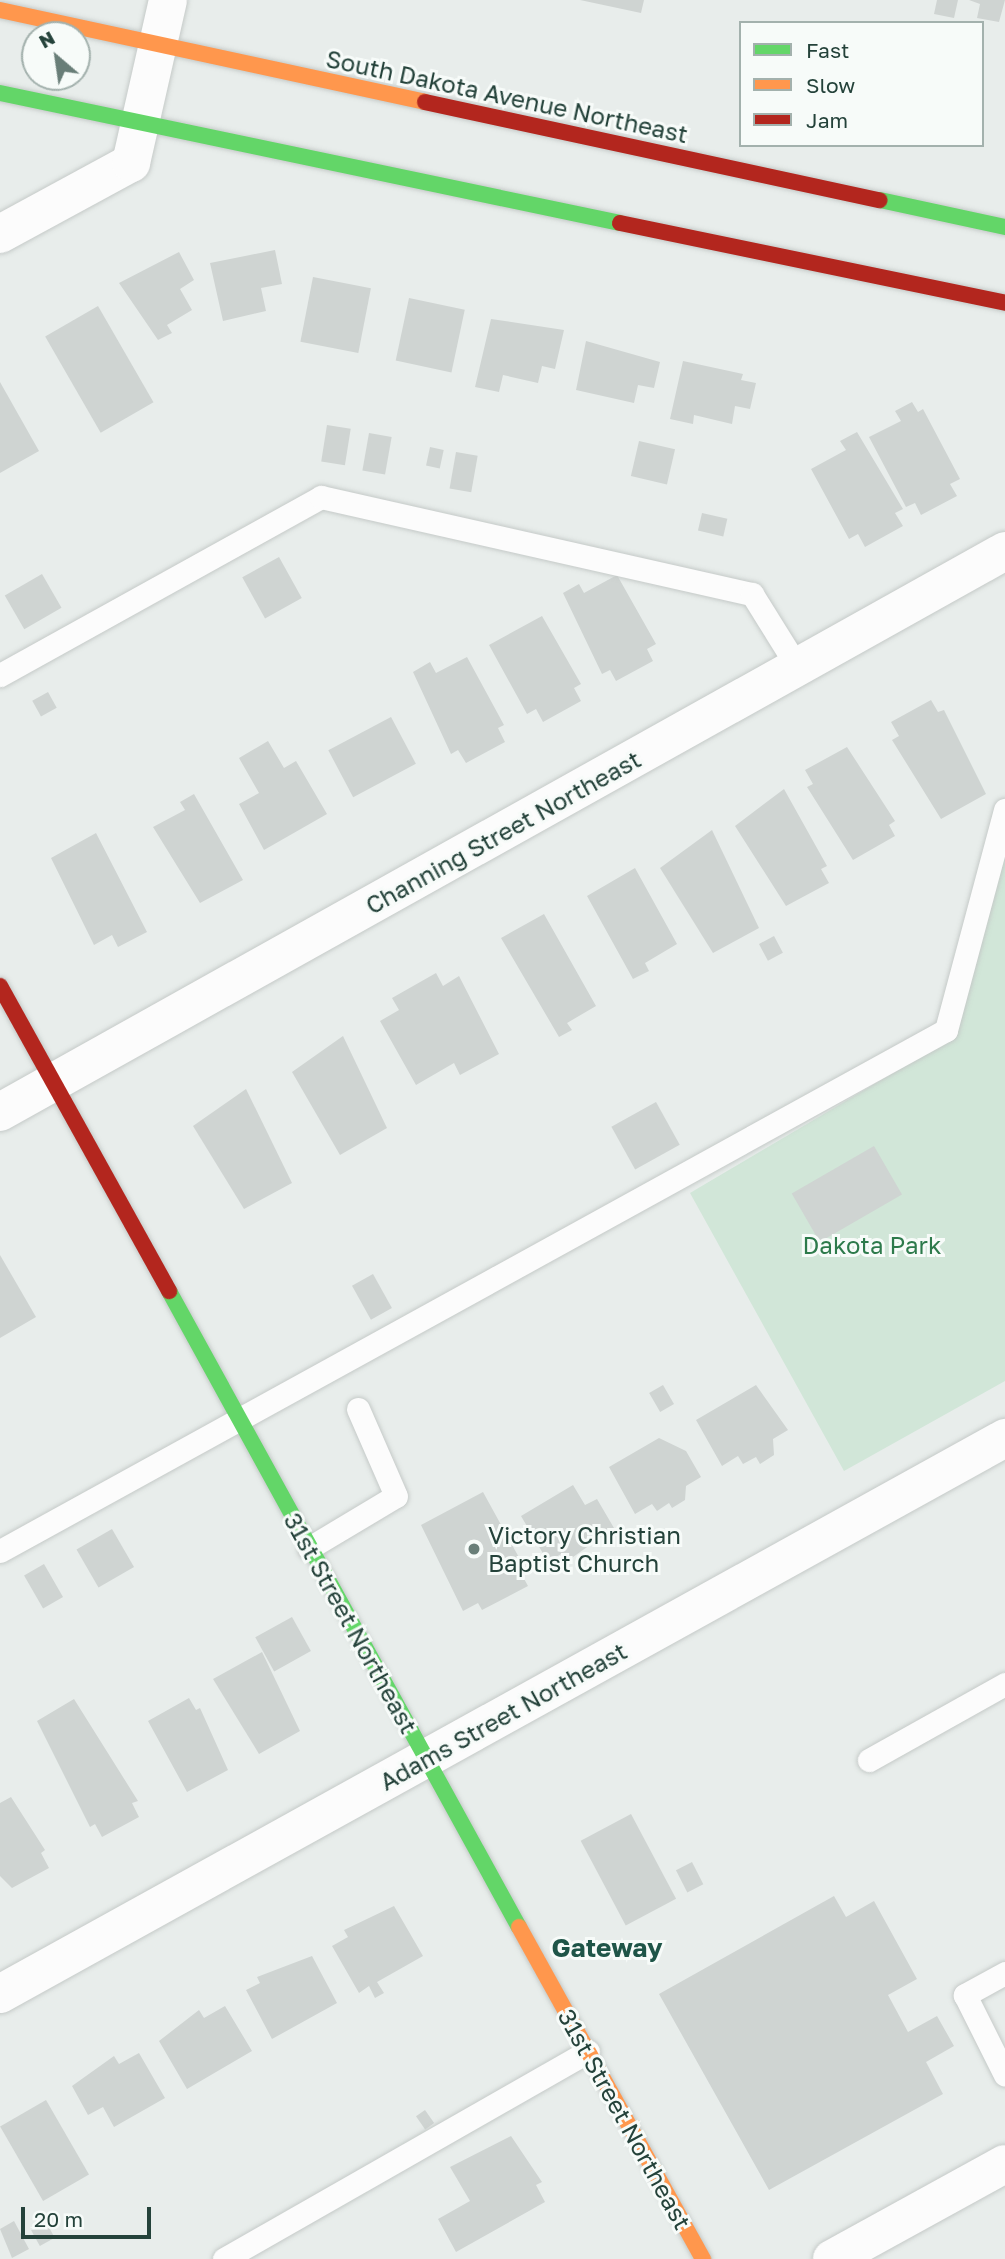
<!DOCTYPE html>
<html>
<head>
<meta charset="utf-8">
<style>
	body { margin:0 }
	#map { position:relative; width:1005px; height:2259px; overflow:hidden; background:#e8edeb; font-family:"Golos Text",sans-serif }
	div>[style] { position:absolute }
	.green>* { inset:0; background:#d1e6d8 }
	.building>* { inset:0; background:#cfd4d2; transform-origin:0 0 }
	.roads { filter:drop-shadow(0 0 2px #c5cac8) drop-shadow(0 0 2px #c5cac8) }
	.lane>* { height:23px; margin:-11.5px; padding:0 11.5px; transform-origin:11.5px; border-radius:11.5px; background:#fcfcfc }
	.street>* { height:38px; margin:-19px; padding:0 19px; transform-origin:19px; border-radius:19px; background:#fcfcfc }
	.fast>* { height:16px; margin:-8px; padding:0 8px; transform-origin:8px; border-radius:8px; background:#63d668 }
	.slow>* { height:16px; margin:-8px; padding:0 8px; transform-origin:8px; border-radius:8px; background:#ff974d }
	.jam>* { height:16px; margin:-8px; padding:0 8px; transform-origin:8px; border-radius:8px; background:#b3261e }
	.dots>* { width:19px; height:19px; translate:-50% -50%; box-sizing:border-box; border:4px solid #f7fbf9; border-radius:50% }
	span { translate:-50% -50%; white-space:nowrap; text-align:center; line-height:1.15; -webkit-text-stroke:6px #f7fbf9; paint-order:stroke }
	.street-label { font-size:24px; color:#24423a }
	.park-label { font-size:24px; color:#2d7a4b }
	.poi-label { font-size:24px; color:#24423a }
	.left { translate:0 -50%; text-align:left }
	.neighbourhood-label { font-size:26px; color:#1f5548; font-weight:700 }
	.legend { position:absolute; left:739px; top:21px; width:245px; height:126px; box-sizing:border-box; background:#f7fbf9; border:2px solid #a3b1ad; margin:0; padding:9px 12px; list-style:none; font-size:21px; color:#24423a }
	.legend li { display:flex; align-items:center; gap:14px; height:35px }
	.legend b { width:35px; border:2px solid #a3b1ad }
	.north { position:absolute; left:21px; top:21px; width:70px; height:70px; box-sizing:border-box; background:#f7fbf9; border:2px solid #a3b1ad; border-radius:50%; rotate:331deg; font-size:19px; font-weight:700; line-height:28px; text-align:center; color:#24423a }
	.north::after { content:''; display:block; margin:auto; width:24px; height:32px; background:#697e78; clip-path:polygon(50% 0,100% 100%,50% 72%,0 100%) }
	.scale { position:absolute; left:21px; top:2207px; width:130px; height:32px; box-sizing:border-box; border:4px solid #24423a; border-top:0; padding-left:9px; font-size:21px; line-height:24px; white-space:nowrap; color:#24423a; -webkit-text-stroke:5px #f7fbf9; paint-order:stroke }
</style>
</head>
<body>
<div id="map">
	<div class="green">
		<div style="clip-path:polygon(1005px 855px,1005px 1381px,844px 1471px,690px 1193px,954px 1037px)"></div>
	</div>
	<div class="building">
		<div style="clip-path:polygon(580px 0,644px 0,641px 13px)"></div>
		<div style="clip-path:polygon(937px 0,958px 0,954px 18px,934px 14px)"></div>
		<div style="clip-path:polygon(969px 0,1005px 0,999px 22px,977px 18px,980px 4px)"></div>
		<div style="clip-path:polygon(275px 250px,282px 284px,261px 288px,266px 311px,223px 321px,210px 263px)"></div>
		<div style="clip-path:polygon(179px 252px,194px 280px,180px 289px,192px 310px,167px 325px,172px 333px,158px 340px,119px 283px)"></div>
		<div style="left:313px;top:277px;width:59px;height:66px;rotate:11deg"></div>
		<div style="left:409px;top:298px;width:57px;height:64px;rotate:12deg"></div>
		<div style="left:98px;top:306px;width:111px;height:61px;rotate:60deg"></div>
		<div style="clip-path:polygon(491px 319px,564px 330px,555px 369px,542px 366px,538px 383px,503px 375px,499px 392px,475px 387px)"></div>
		<div style="clip-path:polygon(586px 341px,660px 362px,654px 388px,638px 385px,634px 403px,576px 390px)"></div>
		<div style="clip-path:polygon(683px 361px,743px 374px,741px 380px,756px 383px,750px 409px,735px 406px,732px 424px,694px 415px,693px 424px,670px 419px)"></div>
		<div style="clip-path:polygon(0 382px,39px 451px,0 473px)"></div>
		<div style="clip-path:polygon(912px 402px,918px 412px,923px 409px,960px 479px,950px 484px,957px 496px,921px 515px,915px 503px,906px 507px,869px 437px,901px 421px,895px 411px)"></div>
		<div style="left:327px;top:425px;width:24px;height:37px;rotate:9deg"></div>
		<div style="clip-path:polygon(857px 432px,903px 509px,895px 513px,903px 526px,865px 547px,858px 534px,849px 539px,811px 469px,846px 450px,840px 441px)"></div>
		<div style="left:369px;top:433px;width:23px;height:38px;rotate:10deg"></div>
		<div style="left:639px;top:441px;width:37px;height:36px;rotate:13deg"></div>
		<div style="left:430px;top:447px;width:14px;height:19px;rotate:12deg"></div>
		<div style="left:456px;top:452px;width:22px;height:37px;rotate:10deg"></div>
		<div style="left:702px;top:513px;width:26px;height:18px;rotate:13deg"></div>
		<div style="left:279px;top:557px;width:47px;height:42px;rotate:61deg"></div>
		<div style="left:42px;top:574px;width:39px;height:43px;rotate:60deg"></div>
		<div style="clip-path:polygon(617px 575px,656px 644px,647px 649px,653px 661px,616px 681px,610px 670px,602px 674px,563px 593px,579px 584px,584px 593px)"></div>
		<div style="clip-path:polygon(542px 616px,581px 684px,574px 688px,581px 701px,543px 722px,536px 709px,527px 714px,489px 645px)"></div>
		<div style="clip-path:polygon(467px 657px,504px 725px,498px 728px,505px 742px,466px 763px,458px 750px,451px 754px,413px 672px,430px 662px,436px 673px)"></div>
		<div style="left:48px;top:692px;width:18px;height:18px;rotate:61deg"></div>
		<div style="clip-path:polygon(931px 700px,938px 712px,944px 710px,986px 794px,941px 819px,892px 740px,899px 736px,891px 722px)"></div>
		<div style="left:391px;top:717px;width:53px;height:71px;rotate:62deg"></div>
		<div style="clip-path:polygon(268px 741px,284px 768px,296px 761px,327px 814px,264px 850px,239px 804px,259px 793px,239px 758px)"></div>
		<div style="clip-path:polygon(847px 747px,895px 821px,889px 825px,895px 836px,853px 860px,807px 787px,813px 784px,805px 770px)"></div>
		<div style="clip-path:polygon(784px 789px,827px 866px,821px 869px,829px 883px,786px 906px,735px 826px)"></div>
		<div style="clip-path:polygon(194px 794px,243px 880px,200px 903px,153px 827px,185px 810px,180px 802px)"></div>
		<div style="clip-path:polygon(712px 830px,759px 928px,713px 953px,660px 868px)"></div>
		<div style="clip-path:polygon(96px 833px,147px 932px,118px 947px,112px 935px,94px 945px,51px 858px)"></div>
		<div style="clip-path:polygon(635px 868px,677px 944px,645px 963px,649px 971px,633px 979px,587px 896px)"></div>
		<div style="clip-path:polygon(544px 914px,596px 1006px,567px 1023px,572px 1030px,559px 1037px,501px 938px)"></div>
		<div style="left:774px;top:936px;width:19px;height:17px;rotate:62deg"></div>
		<div style="clip-path:polygon(436px 973px,443px 986px,459px 976px,499px 1054px,460px 1075px,454px 1063px,416px 1085px,380px 1021px,399px 1010px,392px 998px)"></div>
		<div style="clip-path:polygon(343px 1036px,387px 1128px,340px 1155px,292px 1072px)"></div>
		<div style="clip-path:polygon(246px 1089px,292px 1183px,244px 1209px,193px 1126px)"></div>
		<div style="left:656px;top:1102px;width:49px;height:51px;rotate:61deg"></div>
		<div style="left:874px;top:1146px;width:56px;height:95px;rotate:60deg"></div>
		<div style="clip-path:polygon(0 1255px,36px 1317px,0 1338px)"></div>
		<div style="left:373px;top:1274px;width:39px;height:24px;rotate:61deg"></div>
		<div style="left:663px;top:1385px;width:22px;height:16px;rotate:60deg"></div>
		<div style="clip-path:polygon(756px 1385px,788px 1430px,773px 1439px,774px 1455px,760px 1464px,756px 1457px,743px 1464px,738px 1456px,722px 1466px,696px 1420px)"></div>
		<div style="clip-path:polygon(659px 1438px,686px 1451px,701px 1477px,686px 1486px,685px 1500px,672px 1508px,669px 1503px,657px 1511px,652px 1504px,635px 1514px,609px 1467px)"></div>
		<div style="clip-path:polygon(573px 1485px,585px 1505px,597px 1499px,614px 1528px,566px 1562px,561px 1554px,548px 1562px,521px 1516px)"></div>
		<div style="clip-path:polygon(483px 1492px,527px 1572px,522px 1575px,528px 1586px,482px 1610px,478px 1603px,463px 1611px,421px 1525px)"></div>
		<div style="left:112px;top:1529px;width:44px;height:41px;rotate:60deg"></div>
		<div style="left:44px;top:1564px;width:38px;height:23px;rotate:60deg"></div>
		<div style="left:292px;top:1617px;width:39px;height:42px;rotate:61deg"></div>
		<div style="clip-path:polygon(262px 1652px,300px 1731px,259px 1754px,213px 1679px)"></div>
		<div style="clip-path:polygon(189px 1698px,196px 1710px,200px 1708px,228px 1770px,187px 1792px,148px 1721px)"></div>
		<div style="clip-path:polygon(74px 1699px,138px 1801px,132px 1803px,139px 1817px,102px 1837px,95px 1824px,90px 1827px,37px 1721px)"></div>
		<div style="clip-path:polygon(11px 1797px,45px 1850px,41px 1853px,49px 1868px,12px 1888px,0 1876px,0 1803px)"></div>
		<div style="left:631px;top:1814px;width:96px;height:57px;rotate:62deg"></div>
		<div style="left:692px;top:1862px;width:25px;height:18px;rotate:63deg"></div>
		<div style="clip-path:polygon(834px 1896px,846px 1917px,874px 1901px,917px 1979px,888px 1995px,908px 2032px,937px 2016px,954px 2046px,926px 2062px,943px 2094px,769px 2190px,659px 1994px)"></div>
		<div style="clip-path:polygon(394px 1906px,423px 1956px,377px 1982px,384px 1993px,375px 1998px,369px 1986px,359px 1993px,332px 1946px,348px 1937px,344px 1930px)"></div>
		<div style="clip-path:polygon(312px 1956px,337px 2003px,272px 2039px,246px 1990px,260px 1983px,257px 1977px)"></div>
		<div style="clip-path:polygon(225px 2006px,252px 2051px,187px 2089px,159px 2041px,199px 2010px,204px 2018px)"></div>
		<div style="clip-path:polygon(139px 2053px,165px 2098px,114px 2127px,103px 2107px,88px 2115px,72px 2086px,114px 2056px,119px 2064px)"></div>
		<div style="left:46px;top:2100px;width:86px;height:53px;rotate:60deg"></div>
		<div style="left:425px;top:2110px;width:16px;height:11px;rotate:55deg"></div>
		<div style="clip-path:polygon(511px 2136px,542px 2182px,536px 2185px,545px 2202px,456px 2252px,438px 2219px,470px 2201px,450px 2167px)"></div>
		<div style="clip-path:polygon(14px 2221px,29px 2249px,12px 2258px,0 2229px)"></div>
		<div style="left:46px;top:2222px;width:18px;height:17px;rotate:61deg"></div>
	</div>
	<div class="roads">
		<div class="lane">
			<div style="left:0;top:675px;width:367px;rotate:-29deg"></div>
			<div style="left:321px;top:497px;width:442px;rotate:12.7deg"></div>
			<div style="left:752px;top:594px;width:87px;rotate:58.1deg"></div>
			<div style="left:309px;top:1548px;width:101px;rotate:-30.9deg"></div>
			<div style="left:396px;top:1496px;width:95px;rotate:-113.6deg"></div>
			<div style="left:0;top:1551px;width:1080px;rotate:-28.84deg"></div>
			<div style="left:946px;top:1030px;width:228px;rotate:-75deg"></div>
			<div style="left:869px;top:1760px;width:156px;rotate:-29.2deg"></div>
			<div style="left:1005px;top:1973px;width:46px;rotate:151.2deg"></div>
			<div style="left:965px;top:1995px;width:89px;rotate:63.4deg"></div>
			<div style="left:224px;top:2259px;width:419px;rotate:-29.7deg"></div>
		</div>
		<div class="street">
			<div style="left:0;top:234px;width:149px;rotate:-28.5deg"></div>
			<div style="left:131px;top:163px;width:167px;rotate:-77.2deg"></div>
			<div style="left:0;top:1112px;width:1151px;rotate:-29.17deg"></div>
			<div style="left:0;top:1994px;width:1149px;rotate:-28.95deg"></div>
			<div style="left:832px;top:2259px;width:197px;rotate:-28.8deg"></div>
		</div>
		<div class="fast">
			<div style="left:0;top:93px;width:633px;rotate:11.84deg"></div>
			<div style="left:880px;top:200px;width:128px;rotate:12.2deg"></div>
			<div style="left:169px;top:1291px;width:726px;rotate:61.18deg"></div>
		</div>
		<div class="slow">
			<div style="left:0;top:10px;width:435px;rotate:12.2deg"></div>
			<div style="left:519px;top:1927px;width:380px;rotate:61deg"></div>
		</div>
		<div class="jam">
			<div style="left:425px;top:102px;width:465px;rotate:12.2deg"></div>
			<div style="left:620px;top:223px;width:393px;rotate:11.7deg"></div>
			<div style="left:0;top:986px;width:349px;rotate:61deg"></div>
		</div>
	</div>
	<div class="dots">
		<div style="left:474px;top:1549px;background:#697e78"></div>
	</div>
	<div class="street-label">
		<span style="left:507px;top:96px;rotate:12deg">South Dakota Avenue Northeast</span>
		<span style="left:503px;top:832px;rotate:-29deg">Channing Street Northeast</span>
		<span style="left:351px;top:1623px;rotate:61deg">31st Street Northeast</span>
		<span style="left:503px;top:1716px;rotate:-29deg">Adams Street Northeast</span>
		<span style="left:625px;top:2119px;rotate:61deg">31st Street Northeast</span>
	</div>
	<div class="park-label">
		<span style="left:872px;top:1245px">Dakota Park</span>
	</div>
	<div class="poi-label">
		<span class="left" style="left:488px;top:1549px">Victory Christian<br>Baptist Church</span>
	</div>
	<div class="neighbourhood-label">
		<span style="left:607px;top:1948px">Gateway</span>
	</div>
	<ul class="legend">
	<li><b style="height:9px;background:#63d668"></b>Fast</li>
	<li><b style="height:9px;background:#ff974d"></b>Slow</li>
	<li><b style="height:9px;background:#b3261e"></b>Jam</li>
	</ul>
	<div class="north">N</div>
	<div class="scale">20 m</div>
</div>
</body>
</html>
